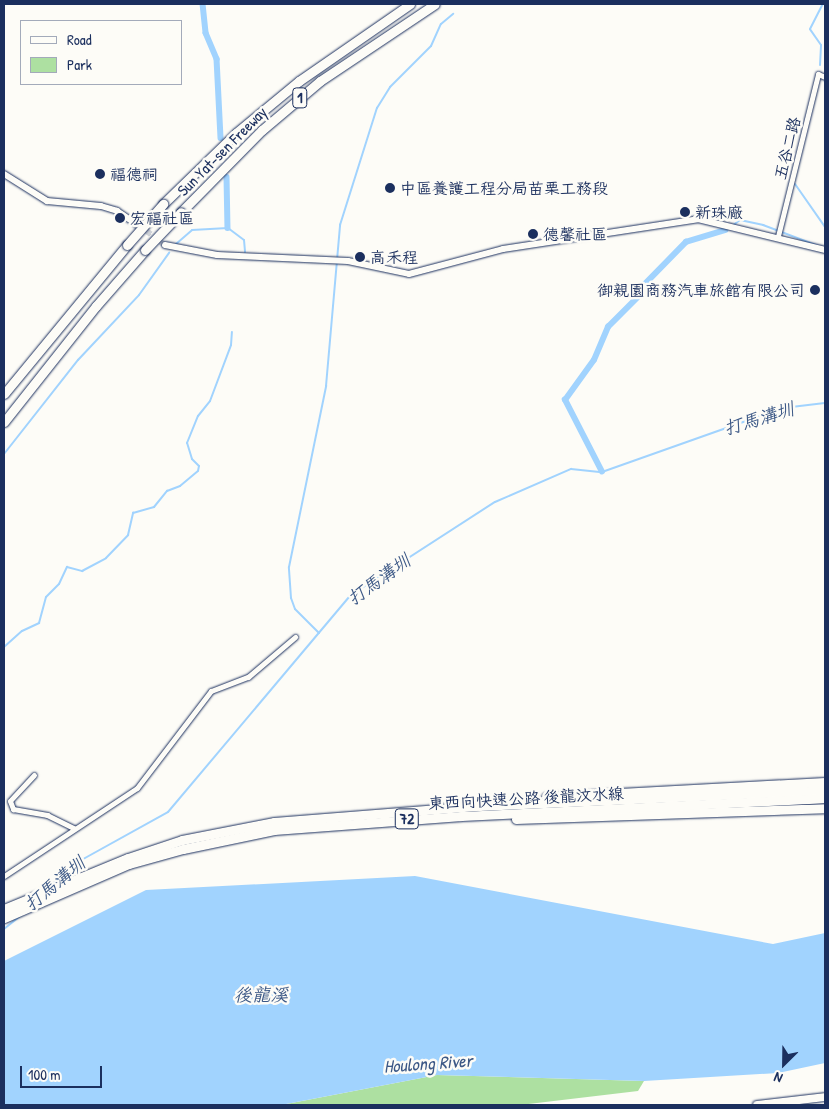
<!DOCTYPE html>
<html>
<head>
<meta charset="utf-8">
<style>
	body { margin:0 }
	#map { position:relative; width:829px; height:1109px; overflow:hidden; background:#fdfcf7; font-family:"Patrick Hand","LXGW WenKai TC",sans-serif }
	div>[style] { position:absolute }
	.green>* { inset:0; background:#ade0a1 }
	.water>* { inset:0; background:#a1d3fe }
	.stream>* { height:2px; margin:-1px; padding:0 1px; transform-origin:1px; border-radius:1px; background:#a1d3fe }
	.canal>* { height:5.5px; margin:-2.75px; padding:0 2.75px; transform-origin:2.75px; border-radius:2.75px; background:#a1d3fe }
	.tertiary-tunnel>* { height:6px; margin-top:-3px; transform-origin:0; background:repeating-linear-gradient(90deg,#d0d3d8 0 6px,transparent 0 9px) }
	.roads { filter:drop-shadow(0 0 1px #1b2f5e) drop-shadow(0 0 1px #1b2f5e) }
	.minor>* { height:5px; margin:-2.5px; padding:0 2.5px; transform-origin:2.5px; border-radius:2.5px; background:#fdfcf7 }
	.tertiary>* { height:6px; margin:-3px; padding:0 3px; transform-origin:3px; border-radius:3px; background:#fdfcf7 }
	.primary>* { height:8px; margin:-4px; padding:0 4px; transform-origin:4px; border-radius:4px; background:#fdfcf7 }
	.trunk>* { height:9px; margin:-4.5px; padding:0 4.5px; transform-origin:4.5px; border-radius:4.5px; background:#fdfcf7 }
	.motorway>* { height:9px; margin:-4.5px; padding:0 4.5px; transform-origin:4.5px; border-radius:4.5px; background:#fdfcf7 }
	.bridges { filter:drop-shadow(0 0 1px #1b2f5e) drop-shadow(0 0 1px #1b2f5e) }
	.motorway-bridge>* { height:9px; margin:-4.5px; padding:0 4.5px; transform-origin:4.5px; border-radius:4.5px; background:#fdfcf7 }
	.dots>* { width:14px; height:14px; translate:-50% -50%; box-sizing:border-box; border:2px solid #fdfcf7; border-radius:50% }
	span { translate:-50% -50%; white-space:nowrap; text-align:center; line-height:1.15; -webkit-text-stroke:5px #fdfcf7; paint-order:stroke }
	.shield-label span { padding:1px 4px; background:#fdfcf7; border:1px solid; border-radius:4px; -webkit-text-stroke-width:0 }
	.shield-label { font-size:15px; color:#1b2f5e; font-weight:700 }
	.street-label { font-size:16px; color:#1b2f5e }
	.poi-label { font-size:16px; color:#1b2f5e }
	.left { translate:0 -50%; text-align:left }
	.right { translate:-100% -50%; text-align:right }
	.water-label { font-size:18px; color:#3c5886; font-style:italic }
	.frame { position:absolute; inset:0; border:5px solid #1b2f5e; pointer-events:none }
	.legend { position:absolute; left:20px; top:20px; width:162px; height:65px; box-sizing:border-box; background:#fdfcf7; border:1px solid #a3aaba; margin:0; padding:6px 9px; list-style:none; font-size:15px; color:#1b2f5e }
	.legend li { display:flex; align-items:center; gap:10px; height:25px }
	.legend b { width:25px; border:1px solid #a3aaba }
	.north { position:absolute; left:759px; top:1039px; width:50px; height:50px; -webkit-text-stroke:4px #fdfcf7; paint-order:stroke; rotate:203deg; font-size:14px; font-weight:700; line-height:20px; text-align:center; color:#1b2f5e }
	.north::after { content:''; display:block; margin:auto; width:18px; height:22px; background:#1b2f5e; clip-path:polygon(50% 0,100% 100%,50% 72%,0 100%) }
	.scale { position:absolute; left:20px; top:1066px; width:82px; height:22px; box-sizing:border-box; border:2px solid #1b2f5e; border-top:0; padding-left:6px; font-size:15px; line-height:18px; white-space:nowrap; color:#1b2f5e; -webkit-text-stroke:4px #fdfcf7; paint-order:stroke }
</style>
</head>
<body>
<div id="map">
	<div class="green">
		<div style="clip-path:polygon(437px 1075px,644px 1081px,638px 1091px,520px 1105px,281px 1105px)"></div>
	</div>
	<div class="water">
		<div style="clip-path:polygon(415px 876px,773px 944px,825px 933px,825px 1063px,778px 1073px,644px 1081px,437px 1075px,281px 1105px,4px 1105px,4px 961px,146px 890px)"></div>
	</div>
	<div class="stream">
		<div style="left:820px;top:65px;width:20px;rotate:-87deg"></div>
		<div style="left:821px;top:45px;width:19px;rotate:-125deg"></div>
		<div style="left:810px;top:29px;width:28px;rotate:-63deg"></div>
		<div style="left:795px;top:184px;width:52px;rotate:55.1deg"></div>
		<div style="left:732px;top:226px;width:10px;rotate:-37deg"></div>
		<div style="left:740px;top:220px;width:24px;rotate:12deg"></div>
		<div style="left:763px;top:225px;width:57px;rotate:20.7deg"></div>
		<div style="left:176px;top:244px;width:21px;rotate:-41deg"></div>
		<div style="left:192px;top:230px;width:36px;rotate:-3deg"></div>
		<div style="left:228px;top:228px;width:20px;rotate:37deg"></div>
		<div style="left:244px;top:240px;width:12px;rotate:85deg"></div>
		<div style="left:4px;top:454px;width:120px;rotate:-51.8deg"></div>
		<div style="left:78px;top:360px;width:89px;rotate:-46.8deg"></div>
		<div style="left:139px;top:295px;width:52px;rotate:-54.5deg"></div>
		<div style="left:319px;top:633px;width:34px;rotate:-135deg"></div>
		<div style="left:295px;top:609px;width:12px;rotate:-110deg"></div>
		<div style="left:291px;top:598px;width:31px;rotate:-94deg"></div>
		<div style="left:289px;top:567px;width:185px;rotate:-78.4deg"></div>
		<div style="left:326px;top:386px;width:162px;rotate:-85deg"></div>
		<div style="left:340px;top:225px;width:123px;rotate:-72.5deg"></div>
		<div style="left:377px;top:108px;width:25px;rotate:-58deg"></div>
		<div style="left:390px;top:87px;width:58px;rotate:-45deg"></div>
		<div style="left:431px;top:46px;width:24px;rotate:-66deg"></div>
		<div style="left:441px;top:24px;width:16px;rotate:-40deg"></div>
		<div style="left:4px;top:647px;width:24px;rotate:-42deg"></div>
		<div style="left:22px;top:631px;width:19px;rotate:-25deg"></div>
		<div style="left:39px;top:623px;width:27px;rotate:-75deg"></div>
		<div style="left:46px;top:597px;width:18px;rotate:-45deg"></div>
		<div style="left:59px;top:584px;width:19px;rotate:-65deg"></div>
		<div style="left:67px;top:567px;width:16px;rotate:15deg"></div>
		<div style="left:82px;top:571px;width:27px;rotate:-28deg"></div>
		<div style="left:106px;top:558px;width:32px;rotate:-46deg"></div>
		<div style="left:128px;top:535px;width:23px;rotate:-77deg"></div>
		<div style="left:133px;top:513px;width:22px;rotate:-16deg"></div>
		<div style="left:154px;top:507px;width:21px;rotate:-51deg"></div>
		<div style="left:167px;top:491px;width:14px;rotate:-21deg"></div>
		<div style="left:180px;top:486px;width:23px;rotate:-40deg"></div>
		<div style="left:198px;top:471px;width:5px;rotate:-79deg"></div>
		<div style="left:199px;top:466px;width:10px;rotate:-135deg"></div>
		<div style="left:192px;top:459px;width:17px;rotate:-107deg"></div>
		<div style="left:187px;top:443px;width:29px;rotate:-68deg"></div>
		<div style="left:198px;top:416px;width:19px;rotate:-51deg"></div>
		<div style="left:210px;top:401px;width:60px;rotate:-69.4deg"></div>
		<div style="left:231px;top:345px;width:13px;rotate:-86deg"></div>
		<div style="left:53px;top:884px;width:31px;rotate:-42deg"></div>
		<div style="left:76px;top:863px;width:105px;rotate:-29deg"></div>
		<div style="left:168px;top:812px;width:284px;rotate:-49.9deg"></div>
		<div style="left:351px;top:595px;width:171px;rotate:-32.9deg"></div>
		<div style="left:495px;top:502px;width:83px;rotate:-23.5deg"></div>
		<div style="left:571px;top:469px;width:31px;rotate:6deg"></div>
		<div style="left:602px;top:472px;width:192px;rotate:-19.5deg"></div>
		<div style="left:783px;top:408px;width:42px;rotate:-6.8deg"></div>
		<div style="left:4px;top:929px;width:22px;rotate:-39deg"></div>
	</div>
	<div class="canal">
		<div style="left:203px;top:4px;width:29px;rotate:84deg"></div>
		<div style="left:206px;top:33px;width:28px;rotate:67deg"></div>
		<div style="left:217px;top:59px;width:79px;rotate:87.1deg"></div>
		<div style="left:227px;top:177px;width:51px;rotate:88.9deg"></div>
		<div style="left:602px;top:472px;width:81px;rotate:-117.2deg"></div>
		<div style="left:565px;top:400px;width:49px;rotate:-54.1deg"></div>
		<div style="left:594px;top:360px;width:36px;rotate:-67deg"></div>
		<div style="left:608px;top:327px;width:44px;rotate:-45deg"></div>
		<div style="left:639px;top:296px;width:12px;rotate:-66deg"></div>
		<div style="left:644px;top:285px;width:60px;rotate:-45.7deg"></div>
		<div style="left:686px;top:242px;width:41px;rotate:-17.1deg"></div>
	</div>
	<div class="tertiary-tunnel">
		<div style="left:139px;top:225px;width:33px;rotate:38deg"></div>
	</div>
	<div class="roads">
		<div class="minor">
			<div style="left:778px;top:236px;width:167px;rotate:-76.1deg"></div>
			<div style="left:818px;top:74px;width:8px;rotate:23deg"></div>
			<div style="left:34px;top:775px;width:35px;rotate:133deg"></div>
			<div style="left:10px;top:801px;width:9px;rotate:69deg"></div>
			<div style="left:13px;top:809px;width:35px;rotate:10deg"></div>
			<div style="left:47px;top:815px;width:30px;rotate:26deg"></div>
			<div style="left:4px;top:876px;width:159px;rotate:-33.5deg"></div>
			<div style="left:137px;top:788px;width:122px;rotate:-52.7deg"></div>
			<div style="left:211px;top:691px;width:40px;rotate:-21deg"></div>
			<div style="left:248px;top:677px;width:62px;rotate:-40.4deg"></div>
		</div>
		<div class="tertiary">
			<div style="left:4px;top:174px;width:51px;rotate:32.1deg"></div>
			<div style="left:47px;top:201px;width:54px;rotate:5.3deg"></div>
			<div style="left:101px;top:206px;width:17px;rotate:17deg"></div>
			<div style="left:117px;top:211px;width:25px;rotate:34deg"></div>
			<div style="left:165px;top:245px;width:53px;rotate:10.9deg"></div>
			<div style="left:217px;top:255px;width:131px;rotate:2.6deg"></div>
			<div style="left:348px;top:261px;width:62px;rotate:12deg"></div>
			<div style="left:409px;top:274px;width:97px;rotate:-14.9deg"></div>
			<div style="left:503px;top:249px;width:197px;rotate:-8.7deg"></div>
			<div style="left:698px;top:219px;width:131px;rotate:13.7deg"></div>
		</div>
		<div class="primary">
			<div style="left:757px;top:1105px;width:68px;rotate:-6.7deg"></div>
		</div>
		<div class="trunk">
			<div style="left:546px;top:797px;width:279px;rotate:-3.1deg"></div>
			<div style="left:516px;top:819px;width:309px;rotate:-2deg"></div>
			<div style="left:4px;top:909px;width:134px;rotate:-22.4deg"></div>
			<div style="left:128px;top:858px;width:57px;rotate:-18.4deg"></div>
			<div style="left:182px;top:840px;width:94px;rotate:-11.1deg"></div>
			<div style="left:274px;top:822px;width:206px;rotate:-4.5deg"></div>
			<div style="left:479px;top:806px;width:346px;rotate:-2.6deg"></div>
			<div style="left:4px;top:918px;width:136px;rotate:-23.4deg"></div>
			<div style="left:129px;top:864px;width:56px;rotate:-15.5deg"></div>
			<div style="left:183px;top:849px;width:93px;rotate:-11.8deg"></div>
			<div style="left:274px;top:830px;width:188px;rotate:-4.3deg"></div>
			<div style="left:461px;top:816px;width:364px;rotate:-2.8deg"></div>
		</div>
		<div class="motorway">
			<div style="left:163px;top:204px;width:102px;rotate:-44.2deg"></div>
			<div style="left:236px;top:133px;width:82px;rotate:-39.5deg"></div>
			<div style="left:299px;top:81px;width:135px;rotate:-34.7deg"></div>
			<div style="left:181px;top:212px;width:115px;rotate:-45.4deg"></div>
			<div style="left:262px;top:130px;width:76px;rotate:-40.2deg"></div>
			<div style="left:320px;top:81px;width:138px;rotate:-33.8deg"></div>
			<div style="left:4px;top:394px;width:193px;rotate:-50.5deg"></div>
			<div style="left:4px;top:422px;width:148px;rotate:-51.6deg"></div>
			<div style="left:96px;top:306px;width:74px;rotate:-48.8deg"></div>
		</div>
	</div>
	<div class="bridges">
		<div class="motorway-bridge">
			<div style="left:127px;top:245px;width:55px;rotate:-48.7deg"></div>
			<div style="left:145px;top:250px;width:52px;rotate:-46.5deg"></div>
		</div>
	</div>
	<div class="dots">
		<div style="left:100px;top:174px;background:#1b2f5e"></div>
		<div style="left:390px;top:188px;background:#1b2f5e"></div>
		<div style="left:685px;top:212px;background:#1b2f5e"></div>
		<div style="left:120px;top:218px;background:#1b2f5e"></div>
		<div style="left:533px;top:234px;background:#1b2f5e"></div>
		<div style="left:360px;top:257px;background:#1b2f5e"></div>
		<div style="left:815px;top:290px;background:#1b2f5e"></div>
	</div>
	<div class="shield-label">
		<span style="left:300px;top:98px">1</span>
		<span style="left:407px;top:819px">72</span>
	</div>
	<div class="street-label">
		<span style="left:787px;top:148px;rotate:-76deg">五谷二路</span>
		<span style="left:222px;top:151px;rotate:-45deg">Sun Yat-sen Freeway</span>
		<span style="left:526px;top:798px;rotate:-3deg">東西向快速公路 後龍汶水線</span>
	</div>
	<div class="poi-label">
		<span class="left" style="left:110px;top:174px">福德祠</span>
		<span class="left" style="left:400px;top:188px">中區養護工程分局苗栗工務段</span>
		<span class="left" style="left:695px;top:212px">新珠廠</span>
		<span class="left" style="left:130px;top:218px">宏福社區</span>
		<span class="left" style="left:543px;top:234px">德馨社區</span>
		<span class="left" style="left:370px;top:257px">高禾程</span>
		<span class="right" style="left:805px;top:290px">御親園商務汽車旅館有限公司</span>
	</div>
	<div class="water-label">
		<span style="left:759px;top:419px;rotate:-17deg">打馬溝圳</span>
		<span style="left:379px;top:580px;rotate:-36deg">打馬溝圳</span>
		<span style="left:55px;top:884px;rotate:-40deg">打馬溝圳</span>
		<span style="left:261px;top:995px">後龍溪</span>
		<span style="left:428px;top:1064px;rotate:-4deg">Houlong River</span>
	</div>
	<div class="frame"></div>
	<ul class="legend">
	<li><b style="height:6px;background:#fdfcf7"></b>Road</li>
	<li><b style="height:14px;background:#ade0a1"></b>Park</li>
	</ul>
	<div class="north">N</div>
	<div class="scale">100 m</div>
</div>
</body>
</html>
